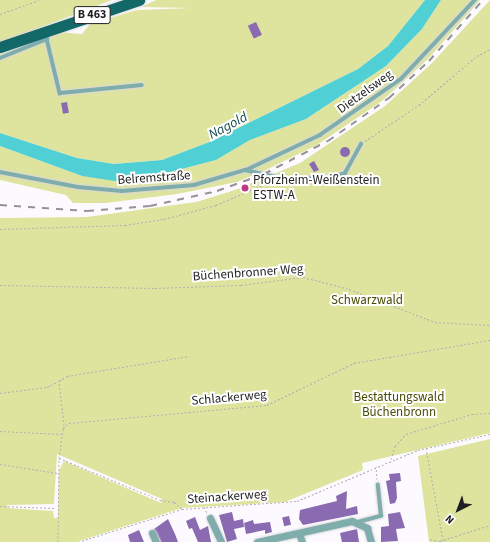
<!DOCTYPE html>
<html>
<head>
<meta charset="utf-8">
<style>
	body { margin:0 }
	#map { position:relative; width:490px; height:542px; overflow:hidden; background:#fcfafe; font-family:"Source Sans 3",sans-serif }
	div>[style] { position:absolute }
	.green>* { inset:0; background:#dee49e }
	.water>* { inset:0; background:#50d0d4 }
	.building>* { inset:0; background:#8a6ab1; transform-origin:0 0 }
	.round { border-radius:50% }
	.path>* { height:1px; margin-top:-0.5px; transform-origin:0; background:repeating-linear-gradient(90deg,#b1b0b3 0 2px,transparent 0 4px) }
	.roads { filter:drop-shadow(0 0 1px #d9d7db) drop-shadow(0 0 1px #d9d7db) }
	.lane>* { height:3.5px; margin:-1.75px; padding:0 1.75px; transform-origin:1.75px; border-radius:1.75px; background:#7eadac }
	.street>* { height:7px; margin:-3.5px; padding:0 3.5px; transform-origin:3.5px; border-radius:3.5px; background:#7eadac }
	.primary>* { height:11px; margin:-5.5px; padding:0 5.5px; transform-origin:5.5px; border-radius:5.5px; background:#126867 }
	.rail>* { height:2px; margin-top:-1px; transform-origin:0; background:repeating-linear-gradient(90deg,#939295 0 7px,transparent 0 14px) }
	.dots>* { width:11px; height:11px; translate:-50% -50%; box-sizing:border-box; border:2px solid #fff; border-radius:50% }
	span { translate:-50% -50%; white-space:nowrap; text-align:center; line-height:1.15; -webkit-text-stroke:4px #fff; paint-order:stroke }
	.shield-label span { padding:1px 3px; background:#fff; border:1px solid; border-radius:3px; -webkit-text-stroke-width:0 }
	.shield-label { font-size:12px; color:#201f21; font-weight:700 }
	.street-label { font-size:13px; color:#201f21 }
	.poi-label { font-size:13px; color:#201f21 }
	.left { translate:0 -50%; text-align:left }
	.park-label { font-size:13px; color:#494c07 }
	.water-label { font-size:14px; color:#164e4f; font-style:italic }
	.north { position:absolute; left:438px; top:490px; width:40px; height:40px; -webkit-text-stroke:3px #fff; paint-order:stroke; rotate:222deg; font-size:11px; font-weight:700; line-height:16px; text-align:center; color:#201f21 }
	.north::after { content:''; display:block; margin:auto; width:14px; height:18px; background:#201f21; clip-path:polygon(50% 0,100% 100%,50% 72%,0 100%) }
</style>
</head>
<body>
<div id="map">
	<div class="green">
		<div style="clip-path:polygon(0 0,112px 0,0 43px)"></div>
		<div style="clip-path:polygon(156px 0,425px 0,388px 46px,358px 69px,212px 141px,162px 160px,114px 164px,77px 158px,0 133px,0 52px,58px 32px,82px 34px,90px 24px,137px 10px,191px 8px,141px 7px)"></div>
		<div style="clip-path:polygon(441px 0,480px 0,429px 58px,382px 101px,317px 145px,268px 169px,237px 182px,177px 194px,106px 203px,73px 203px,66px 195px,0 180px,0 146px,82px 176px,151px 177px,216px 160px,250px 140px,306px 119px,386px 66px,422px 29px)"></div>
		<div style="clip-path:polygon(evenodd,490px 0,490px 433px,362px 463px,363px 470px,285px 502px,182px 508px,76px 542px,0 542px,0 218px,87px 217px,196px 202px,235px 190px,300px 163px,385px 106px,432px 63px,490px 0,57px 454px,162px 499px,161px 503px,64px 461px,59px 470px,58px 518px,54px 518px,53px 511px,8px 508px,7px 505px,54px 504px,57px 454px)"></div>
		<div style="clip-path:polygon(490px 439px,490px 542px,429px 542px,418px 456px)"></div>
	</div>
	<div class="water">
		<div style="clip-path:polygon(425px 0,441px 0,422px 29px,386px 66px,306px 119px,250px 140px,216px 160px,151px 177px,115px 181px,82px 176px,0 146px,0 133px,77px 158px,114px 164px,162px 160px,212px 141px,358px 69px,388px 46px)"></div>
	</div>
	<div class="building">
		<div style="left:256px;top:22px;width:14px;height:9px;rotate:65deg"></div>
		<div style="left:67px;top:102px;width:11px;height:6px;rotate:80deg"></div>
		<div class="round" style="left:340px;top:147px;width:10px;height:10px"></div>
		<div style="clip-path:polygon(314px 161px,319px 170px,314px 172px,309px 164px)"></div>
		<div style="clip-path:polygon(400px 473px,401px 481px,396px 482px,397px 498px,395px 503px,390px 504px,386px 481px,390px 480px,389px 474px)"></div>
		<div style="clip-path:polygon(347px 491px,346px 509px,357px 506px,358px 514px,303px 525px,299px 519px,300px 510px,337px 501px,336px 496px)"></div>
		<div style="clip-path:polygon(232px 512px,234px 521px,243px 519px,244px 527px,234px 529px,237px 539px,227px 542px,219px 515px)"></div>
		<div style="clip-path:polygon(400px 512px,405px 528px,396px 529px,398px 541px,381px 542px,381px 527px,389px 526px,388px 514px)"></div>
		<div style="left:289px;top:516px;width:9px;height:7px;rotate:77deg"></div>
		<div style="clip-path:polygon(195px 517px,200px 530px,208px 526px,211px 542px,198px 542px,192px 528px,189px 529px,186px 521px)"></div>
		<div style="clip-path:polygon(168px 519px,175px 534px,178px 542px,161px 542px,154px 529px)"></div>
		<div style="clip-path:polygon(253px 520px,254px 524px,270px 522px,272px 532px,265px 534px,265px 530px,246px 534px,244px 523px)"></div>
		<div style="clip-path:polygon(357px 529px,359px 542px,342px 542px,340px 533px)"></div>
		<div style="clip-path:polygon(139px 530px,144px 542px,130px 542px,128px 535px)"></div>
	</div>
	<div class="path">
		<div style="left:0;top:14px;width:41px;rotate:-19.7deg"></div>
		<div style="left:365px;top:141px;width:65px;rotate:-33.7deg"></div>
		<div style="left:419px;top:105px;width:76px;rotate:-40.2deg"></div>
		<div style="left:477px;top:56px;width:15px;rotate:-28deg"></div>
		<div style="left:0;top:229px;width:125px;rotate:-1.8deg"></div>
		<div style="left:125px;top:225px;width:39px;rotate:-9deg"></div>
		<div style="left:164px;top:219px;width:54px;rotate:-15.1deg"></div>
		<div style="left:216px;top:205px;width:61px;rotate:-23.2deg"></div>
		<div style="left:0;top:285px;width:155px;rotate:1.1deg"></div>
		<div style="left:155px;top:288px;width:86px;rotate:-2deg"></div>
		<div style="left:241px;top:285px;width:63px;rotate:-7.4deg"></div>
		<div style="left:303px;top:277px;width:48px;rotate:14.6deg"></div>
		<div style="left:349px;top:289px;width:92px;rotate:21deg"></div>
		<div style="left:435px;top:322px;width:55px;rotate:3.1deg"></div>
		<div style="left:0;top:393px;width:47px;rotate:-7.3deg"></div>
		<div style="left:47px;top:387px;width:13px;rotate:-27deg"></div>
		<div style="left:64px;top:425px;width:44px;rotate:-96.5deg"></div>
		<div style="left:59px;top:381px;width:9px;rotate:-32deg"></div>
		<div style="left:67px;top:376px;width:124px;rotate:-9.3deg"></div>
		<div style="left:0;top:431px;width:61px;rotate:2.8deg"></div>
		<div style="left:426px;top:448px;width:94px;rotate:79.5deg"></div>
		<div style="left:59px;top:458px;width:30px;rotate:-82deg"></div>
		<div style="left:63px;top:428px;width:8px;rotate:-40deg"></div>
		<div style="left:69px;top:423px;width:199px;rotate:-5.2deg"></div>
		<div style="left:267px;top:405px;width:97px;rotate:-25.8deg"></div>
		<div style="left:354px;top:363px;width:138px;rotate:-9.6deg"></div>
		<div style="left:391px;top:459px;width:14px;rotate:-73deg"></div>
		<div style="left:395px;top:446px;width:16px;rotate:-47deg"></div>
		<div style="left:406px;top:434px;width:69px;rotate:-16.9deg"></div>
		<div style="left:472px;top:414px;width:18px;rotate:-3deg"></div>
		<div style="left:0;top:464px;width:58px;rotate:9deg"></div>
		<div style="left:376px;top:466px;width:13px;rotate:86deg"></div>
		<div style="left:0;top:506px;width:55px;rotate:2.1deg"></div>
		<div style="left:204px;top:507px;width:7px;rotate:63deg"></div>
		<div style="left:430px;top:539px;width:11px;rotate:15deg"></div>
		<div style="left:440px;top:541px;width:52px;rotate:-17.7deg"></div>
		<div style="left:58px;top:542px;width:84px;rotate:-89.3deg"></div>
		<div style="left:59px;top:458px;width:109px;rotate:22.6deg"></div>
		<div style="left:160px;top:500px;width:14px;rotate:8deg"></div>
		<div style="left:174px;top:502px;width:11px;rotate:41deg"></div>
		<div style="left:78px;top:542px;width:109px;rotate:-17.6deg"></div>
		<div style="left:182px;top:509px;width:115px;rotate:-4deg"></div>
		<div style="left:297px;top:501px;width:131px;rotate:-22.9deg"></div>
		<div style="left:418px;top:450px;width:74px;rotate:-12.5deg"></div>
	</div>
	<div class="roads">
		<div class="lane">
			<div style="left:0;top:58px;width:51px;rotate:-22deg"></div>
			<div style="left:47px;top:39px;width:56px;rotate:76.5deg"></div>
			<div style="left:60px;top:93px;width:82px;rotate:-5.6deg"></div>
			<div style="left:246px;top:170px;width:82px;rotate:-25.3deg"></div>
			<div style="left:320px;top:135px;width:98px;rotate:-34.7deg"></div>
			<div style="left:401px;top:79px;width:108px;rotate:-46.9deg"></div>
			<div style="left:0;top:172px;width:79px;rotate:10.9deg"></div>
			<div style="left:78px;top:187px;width:44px;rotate:5.2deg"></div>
			<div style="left:122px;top:191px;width:72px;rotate:-4.8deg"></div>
			<div style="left:194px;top:185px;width:53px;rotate:-16.4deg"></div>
			<div style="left:245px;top:170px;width:42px;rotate:12.4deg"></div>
			<div style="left:286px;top:179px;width:44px;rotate:-1.3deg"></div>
			<div style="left:330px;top:178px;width:16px;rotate:-18deg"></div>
			<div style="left:345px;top:173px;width:33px;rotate:-61deg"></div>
			<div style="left:358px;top:522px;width:24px;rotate:-15deg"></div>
			<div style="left:381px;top:516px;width:31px;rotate:-96deg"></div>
		</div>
		<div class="street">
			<div style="left:210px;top:518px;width:26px;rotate:65deg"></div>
			<div style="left:152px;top:533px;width:10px;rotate:66deg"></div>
			<div style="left:299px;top:533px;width:9px;rotate:72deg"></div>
			<div style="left:257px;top:542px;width:97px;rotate:-12.5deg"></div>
			<div style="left:352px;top:521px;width:17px;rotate:25deg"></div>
			<div style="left:367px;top:528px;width:15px;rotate:74deg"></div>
		</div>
		<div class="primary">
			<div style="left:0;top:47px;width:147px;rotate:-18.7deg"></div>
		</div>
	</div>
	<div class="rail">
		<div style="left:0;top:205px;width:87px;rotate:3.9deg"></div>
		<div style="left:87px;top:211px;width:63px;rotate:-4.5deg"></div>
		<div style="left:150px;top:206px;width:69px;rotate:-12.6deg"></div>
		<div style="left:217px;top:191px;width:50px;rotate:-19.9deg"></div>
		<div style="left:264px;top:174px;width:72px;rotate:-27.3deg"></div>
		<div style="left:328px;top:141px;width:75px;rotate:-35.2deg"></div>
		<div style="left:389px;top:98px;width:54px;rotate:-42.8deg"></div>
		<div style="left:429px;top:61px;width:81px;rotate:-48.5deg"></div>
	</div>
	<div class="dots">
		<div style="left:245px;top:188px;background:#be3b83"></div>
	</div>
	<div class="shield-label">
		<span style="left:92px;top:15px">B 463</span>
	</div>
	<div class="street-label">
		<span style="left:365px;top:92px;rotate:-36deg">Dietzelsweg</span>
		<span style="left:154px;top:178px;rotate:-4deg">Belremstraße</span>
		<span style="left:248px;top:273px;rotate:-4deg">Büchenbronner Weg</span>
		<span style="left:229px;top:398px;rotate:-5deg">Schlackerweg</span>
		<span style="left:227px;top:497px;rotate:-4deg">Steinackerweg</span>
	</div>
	<div class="poi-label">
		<span class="left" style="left:253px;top:188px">Pforzheim-Weißenstein<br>ESTW-A</span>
	</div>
	<div class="park-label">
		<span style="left:367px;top:300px">Schwarzwald</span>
		<span style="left:399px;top:405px">Bestattungswald<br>Büchenbronn</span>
	</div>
	<div class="water-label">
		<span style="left:228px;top:126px;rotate:-28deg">Nagold</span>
	</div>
	<div class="north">N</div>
</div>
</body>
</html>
